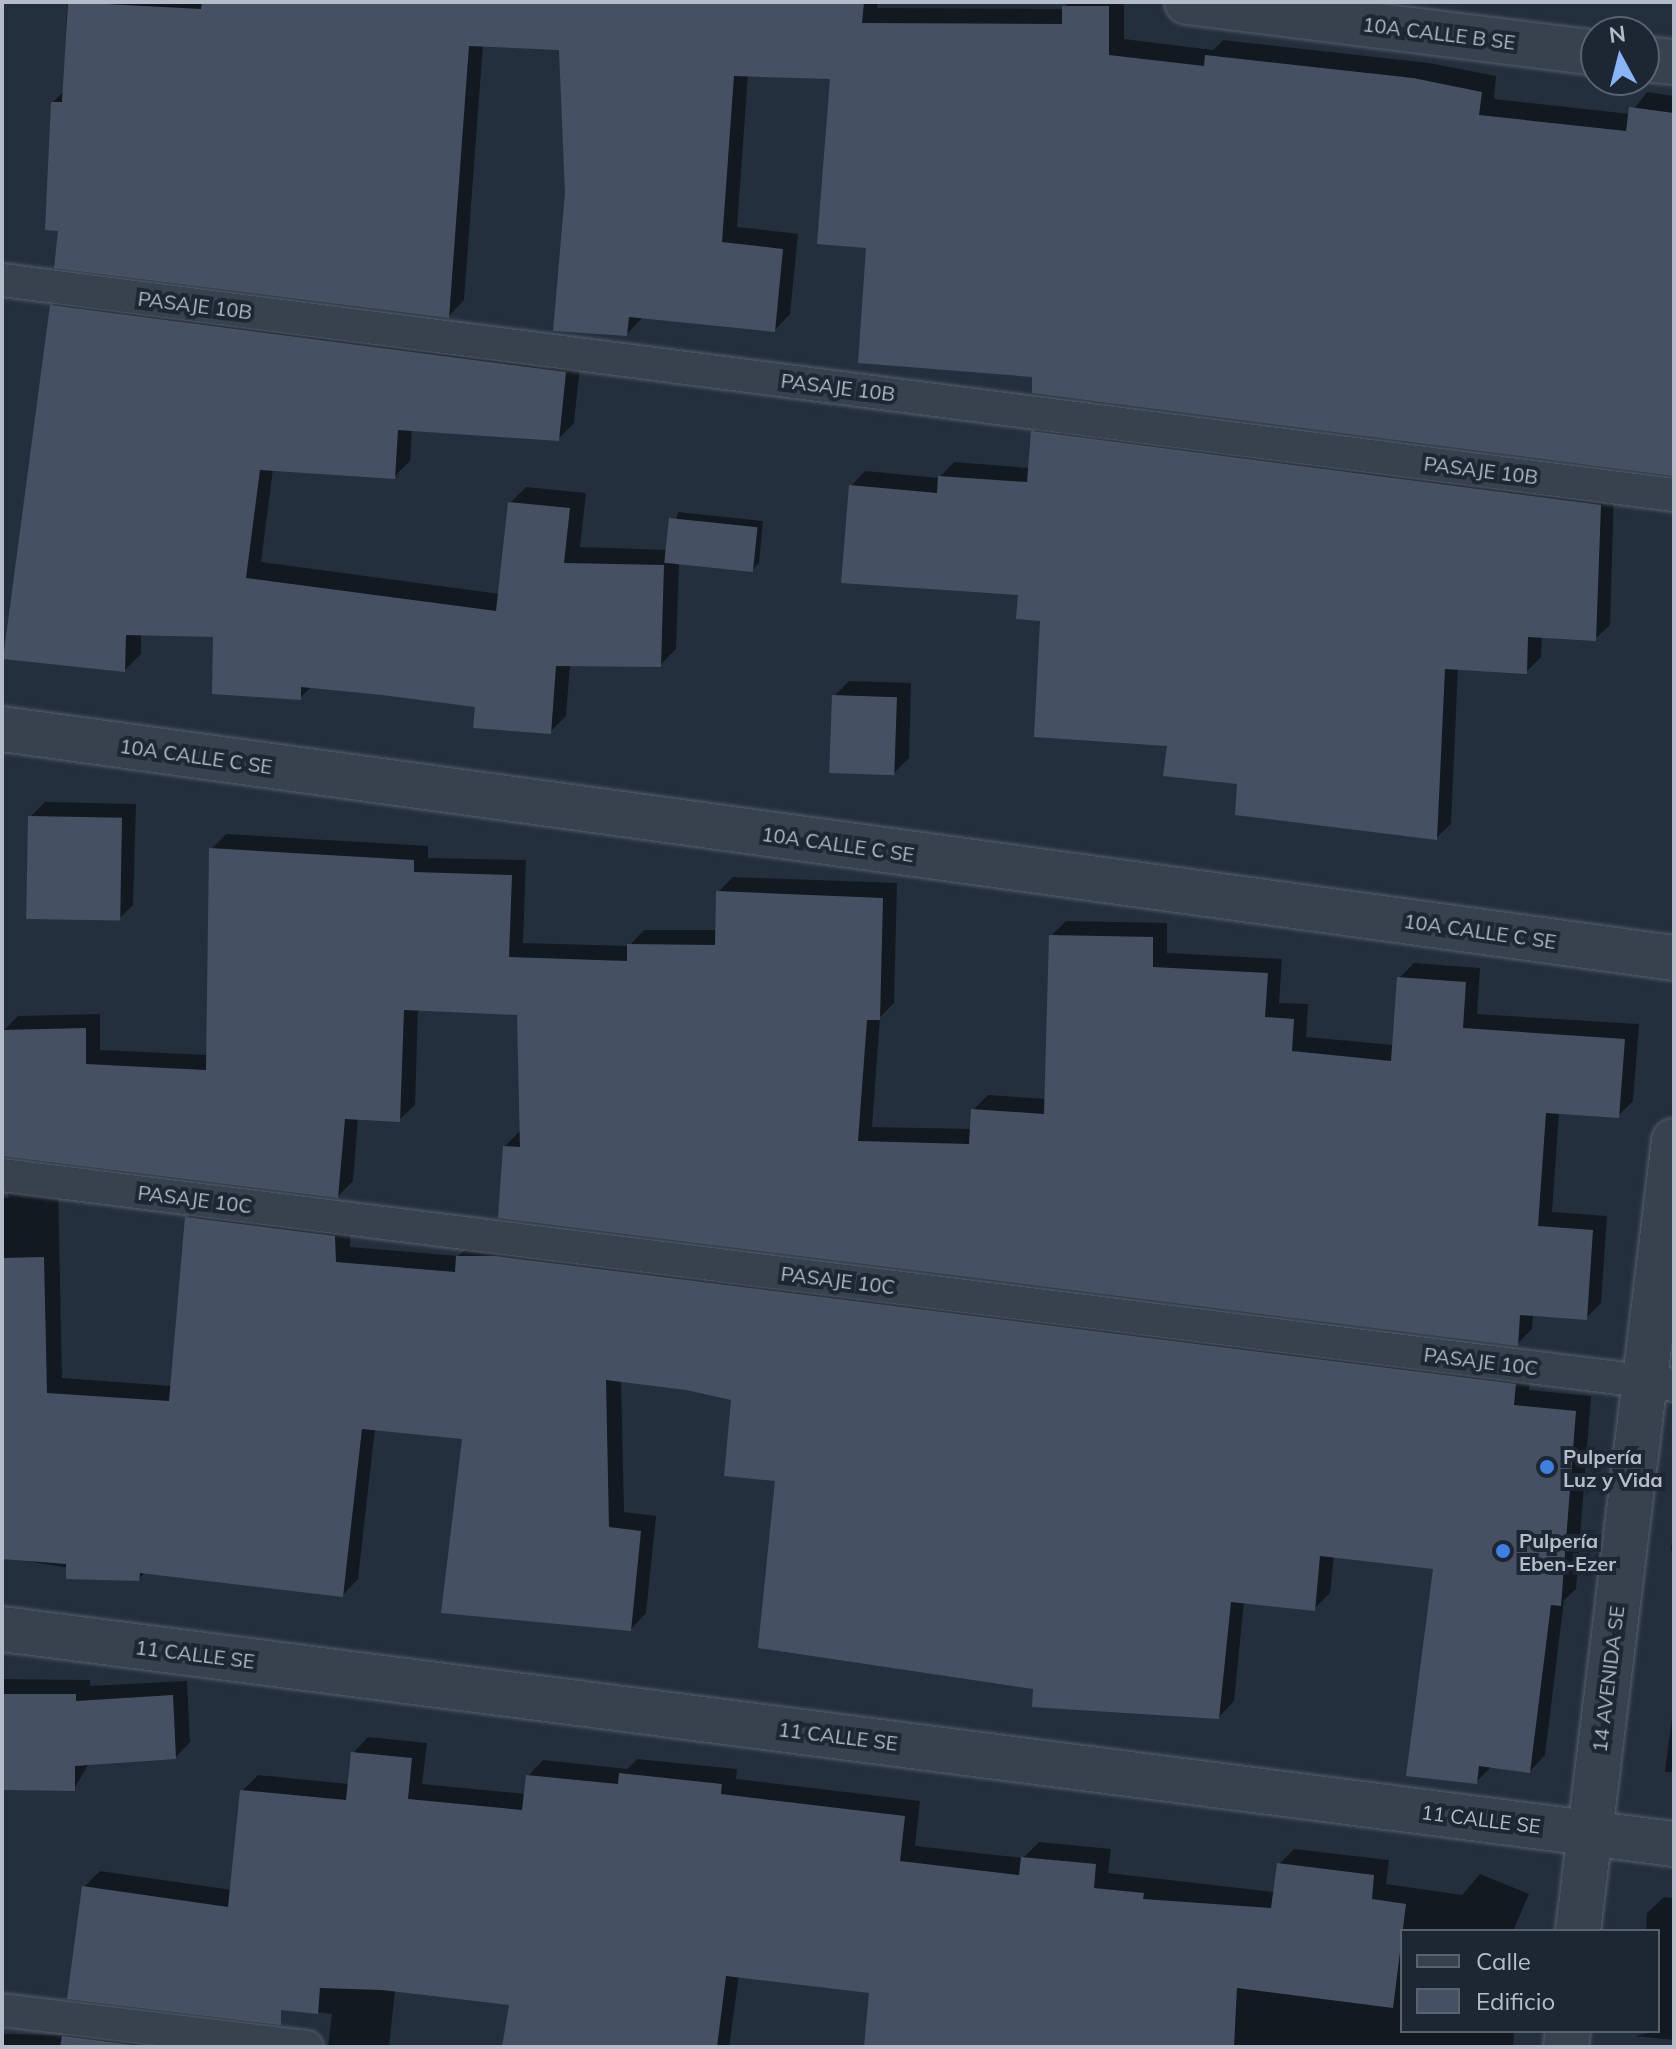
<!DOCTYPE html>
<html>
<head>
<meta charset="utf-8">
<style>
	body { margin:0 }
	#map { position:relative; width:1676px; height:2049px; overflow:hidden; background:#242f3e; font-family:Mulish,sans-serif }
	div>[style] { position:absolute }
	.shadow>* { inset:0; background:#0007 }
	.building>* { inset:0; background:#455162; transform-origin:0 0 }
	.roads { filter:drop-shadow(0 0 2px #565f6c) drop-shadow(0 0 2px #565f6c) }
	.service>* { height:32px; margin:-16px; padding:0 16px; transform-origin:16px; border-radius:16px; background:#38414e }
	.minor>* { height:44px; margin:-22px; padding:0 22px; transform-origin:22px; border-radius:22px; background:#38414e }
	.tertiary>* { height:44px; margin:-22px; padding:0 22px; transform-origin:22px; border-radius:22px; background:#38414e }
	.dots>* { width:22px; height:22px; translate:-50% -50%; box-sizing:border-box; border:4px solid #1d2633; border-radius:50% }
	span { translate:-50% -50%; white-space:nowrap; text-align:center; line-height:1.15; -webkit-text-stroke:8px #1d2633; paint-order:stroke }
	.street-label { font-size:20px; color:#b4bcc9 }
	.poi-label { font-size:20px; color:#b4bcc9; font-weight:700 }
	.left { translate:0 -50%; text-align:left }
	.frame { position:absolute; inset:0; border:4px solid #b4bcc9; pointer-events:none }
	.legend { position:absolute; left:1400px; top:1929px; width:260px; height:104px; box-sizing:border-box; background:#1d2633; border:2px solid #59626f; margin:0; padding:10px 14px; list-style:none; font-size:24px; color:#b4bcc9 }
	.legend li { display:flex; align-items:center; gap:16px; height:40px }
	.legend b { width:40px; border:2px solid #59626f }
	.north { position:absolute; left:1580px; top:16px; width:80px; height:80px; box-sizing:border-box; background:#1d2633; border:2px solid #59626f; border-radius:50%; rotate:353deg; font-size:22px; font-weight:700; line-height:32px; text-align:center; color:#b4bcc9 }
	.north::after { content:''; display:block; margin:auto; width:28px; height:36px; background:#8ab4f8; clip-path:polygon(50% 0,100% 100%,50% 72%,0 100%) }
</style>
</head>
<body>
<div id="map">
	<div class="shadow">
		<div style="clip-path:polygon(67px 2px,878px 2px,877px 8px,1064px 9px,1069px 2px,1124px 2px,1124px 39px,1213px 50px,1223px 40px,1429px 63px,1496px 76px,1494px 99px,1630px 114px,1647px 92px,1674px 96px,1674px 475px,1034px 375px,868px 246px,832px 77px,748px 74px,737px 227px,798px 234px,790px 314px,775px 330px,643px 317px,627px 334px,567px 193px,561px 48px,483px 44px,464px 300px,449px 316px,60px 229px,53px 102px,64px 91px)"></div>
		<div style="clip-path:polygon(68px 290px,581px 356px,574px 423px,558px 439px,412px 429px,410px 461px,394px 477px,273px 469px,261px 562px,500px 594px,510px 503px,526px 487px,586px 493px,580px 547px,668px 550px,678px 512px,763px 521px,759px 563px,752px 570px,679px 563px,676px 649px,660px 665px,570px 664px,566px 716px,550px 732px,477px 705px,312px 686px,300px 698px,215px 635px,141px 634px,141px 654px,125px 670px,52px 306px)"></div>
		<div style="clip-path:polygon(1047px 418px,1614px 491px,1610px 625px,1595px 639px,1542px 635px,1541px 657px,1526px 672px,1458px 667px,1451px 824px,1436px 838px,1239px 782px,1042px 619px,1020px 593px,851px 486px,865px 471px,939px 478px,954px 462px,1030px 468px,1033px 432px)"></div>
		<div style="clip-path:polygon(849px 681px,911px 683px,909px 758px,894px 773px,834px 696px)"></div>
		<div style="clip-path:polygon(45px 802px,136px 804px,133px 905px,118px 920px,30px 817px)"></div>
		<div style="clip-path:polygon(226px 834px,428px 846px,428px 858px,526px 860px,523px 943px,629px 946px,644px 930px,717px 930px,718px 892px,733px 877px,897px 883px,894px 1003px,880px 1017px,872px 1127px,972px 1129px,973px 1110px,988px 1095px,1046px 1099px,1051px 936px,1066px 921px,1167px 923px,1167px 953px,1282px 959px,1279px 1003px,1308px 1004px,1306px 1037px,1394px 1045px,1399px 978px,1414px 963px,1480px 968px,1477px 1014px,1639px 1024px,1633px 1101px,1618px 1116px,1559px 1112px,1552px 1212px,1607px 1216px,1601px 1303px,1586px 1318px,1533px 1314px,1532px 1329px,1517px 1344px,505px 1146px,521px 1130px,519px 1013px,418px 1009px,415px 1105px,400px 1119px,358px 1118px,353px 1181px,338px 1196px,2px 1155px,3px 1031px,18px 1016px,100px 1014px,100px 1050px,208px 1055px,211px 849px)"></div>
		<div style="clip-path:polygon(2px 1171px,58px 1184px,62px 1378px,172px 1386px,187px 1218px,203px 1202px,350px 1221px,350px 1247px,458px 1256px,474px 1241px,1530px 1369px,1529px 1390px,1591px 1396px,1576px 1589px,1564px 1600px,1545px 1755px,1530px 1771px,1492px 1766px,1476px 1782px,1435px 1568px,1334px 1556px,1330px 1593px,1314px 1609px,1244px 1601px,1234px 1701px,1219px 1717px,1035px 1687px,777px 1479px,733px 1398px,686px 1388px,621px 1379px,624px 1512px,656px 1516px,646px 1613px,631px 1629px,464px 1437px,375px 1428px,358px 1579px,343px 1595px,146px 1572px,138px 1579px,2px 1557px,2px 1198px,9px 1198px)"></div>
		<div style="clip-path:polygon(1674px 1521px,1674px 1551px,1671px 1551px)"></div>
		<div style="clip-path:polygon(2px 1679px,90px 1680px,90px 1686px,187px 1681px,190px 1742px,175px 1758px,89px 1763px,74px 1789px,2px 1788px)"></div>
		<div style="clip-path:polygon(1674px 1701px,1674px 1772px,1665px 1772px)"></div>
		<div style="clip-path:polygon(368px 1737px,427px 1743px,422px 1784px,526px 1794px,528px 1776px,543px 1760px,627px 1769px,637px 1759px,737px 1769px,736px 1779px,920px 1801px,915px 1846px,1023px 1858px,1039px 1842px,1111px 1849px,1108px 1873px,1275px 1892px,1279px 1864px,1294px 1849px,1389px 1860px,1386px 1884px,1462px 1895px,1480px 1874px,1529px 1894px,1513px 1931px,1402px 1931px,1402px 2031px,1514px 2031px,1513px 2047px,866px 2047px,872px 1992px,739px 1975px,729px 2047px,510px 2047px,511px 1987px,395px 1990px,389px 2047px,328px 2047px,332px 2014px,242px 2003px,84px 1887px,100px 1871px,232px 1890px,242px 1791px,258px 1775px,349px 1784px,353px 1753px)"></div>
		<div style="clip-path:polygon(1664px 1897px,1674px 1898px,1674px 2040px,1635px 2036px,1658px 2031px,1658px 1931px,1646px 1931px,1647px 1913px)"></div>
		<div style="clip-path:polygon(79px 2022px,240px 2047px,2px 2047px,2px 2034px,66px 2035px)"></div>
	</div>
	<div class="building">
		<div style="clip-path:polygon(68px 2px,201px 9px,202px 2px,864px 2px,862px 23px,1062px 24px,1062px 6px,1109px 6px,1109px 55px,1204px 66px,1205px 55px,1413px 78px,1482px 92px,1479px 115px,1626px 131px,1629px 107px,1674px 113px,1674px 476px,1032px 393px,1032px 377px,858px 363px,866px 248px,817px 244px,830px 79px,734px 76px,722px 242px,783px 249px,775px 332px,629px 317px,627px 336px,553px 331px,565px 193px,559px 50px,469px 46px,449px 318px,54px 268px,58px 231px,45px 230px,51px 102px,62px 102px)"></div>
		<div style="clip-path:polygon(50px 305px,566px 372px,559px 441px,398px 430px,395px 479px,260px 470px,246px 578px,496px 611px,508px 502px,570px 508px,564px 563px,664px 565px,661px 667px,556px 666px,551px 734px,473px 728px,475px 707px,382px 695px,301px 687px,301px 700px,212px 694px,213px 637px,126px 635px,125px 672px,3px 659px)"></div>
		<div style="clip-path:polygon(1031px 431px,1601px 505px,1596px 641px,1528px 637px,1527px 674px,1445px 669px,1437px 840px,1235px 815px,1237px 784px,1163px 776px,1167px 746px,1034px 737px,1040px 621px,1016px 619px,1018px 595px,841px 583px,849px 485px,937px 493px,938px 476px,1027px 482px)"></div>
		<div style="left:669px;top:518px;width:89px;height:45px;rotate:6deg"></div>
		<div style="left:832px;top:695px;width:65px;height:78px;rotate:2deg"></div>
		<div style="left:28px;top:816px;width:94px;height:103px;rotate:1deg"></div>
		<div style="clip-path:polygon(209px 848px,414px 860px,414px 872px,512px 875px,509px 957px,627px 961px,627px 944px,715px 945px,716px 891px,883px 898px,880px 1020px,867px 1020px,858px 1141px,969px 1144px,971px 1109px,1044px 1114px,1049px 935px,1153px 937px,1153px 967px,1268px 973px,1265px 1017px,1294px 1019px,1292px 1051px,1391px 1061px,1397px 977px,1466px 982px,1463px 1028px,1625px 1039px,1619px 1118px,1546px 1113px,1538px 1226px,1593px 1230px,1587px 1320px,1520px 1315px,1518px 1346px,498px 1218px,503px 1146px,520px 1147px,517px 1015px,404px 1010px,400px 1122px,345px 1119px,338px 1198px,2px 1156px,2px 1030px,86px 1028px,86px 1064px,206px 1070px)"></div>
		<div style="clip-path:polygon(185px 1217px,335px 1236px,336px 1262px,455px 1272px,456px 1256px,495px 1256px,1516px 1384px,1514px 1405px,1576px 1411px,1561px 1606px,1551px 1605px,1530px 1773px,1479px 1766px,1477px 1784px,1406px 1776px,1433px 1569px,1320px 1556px,1315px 1611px,1231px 1602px,1219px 1719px,1032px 1707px,1033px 1689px,758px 1648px,775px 1481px,724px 1476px,731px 1400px,686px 1390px,606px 1380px,609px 1527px,641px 1531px,631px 1631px,441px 1613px,462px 1439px,362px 1429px,343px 1597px,140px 1573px,139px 1581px,66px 1579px,66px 1564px,2px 1559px,2px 1258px,44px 1257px,47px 1393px,169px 1401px)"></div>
		<div style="clip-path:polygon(2px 1694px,76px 1694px,76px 1701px,173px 1695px,176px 1759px,75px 1766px,75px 1791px,2px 1790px)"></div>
		<div style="clip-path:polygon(351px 1752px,412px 1758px,408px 1799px,522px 1810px,526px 1775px,618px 1784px,619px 1773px,722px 1784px,721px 1794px,905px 1816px,900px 1861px,1019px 1875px,1021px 1857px,1096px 1864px,1094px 1888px,1144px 1893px,1143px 1899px,1271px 1908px,1277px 1863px,1374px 1875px,1372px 1899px,1406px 1904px,1393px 2008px,1237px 1988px,1234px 2047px,864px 2047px,869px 1993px,726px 1976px,717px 2047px,502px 2047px,509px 2005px,382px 1990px,320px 1988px,318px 2014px,281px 2010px,281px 2025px,67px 1999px,82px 1886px,228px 1907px,240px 1790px,346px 1800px)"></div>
		<div style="clip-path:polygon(62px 2036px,149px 2047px,60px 2047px)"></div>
	</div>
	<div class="roads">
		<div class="service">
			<div style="left:2px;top:280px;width:1686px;rotate:7.33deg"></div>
			<div style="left:2px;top:1175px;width:1685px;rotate:7.16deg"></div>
			<div style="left:2px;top:2010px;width:307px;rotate:6.9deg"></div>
		</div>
		<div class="minor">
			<div style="left:1187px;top:2px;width:412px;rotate:7.1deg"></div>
			<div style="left:1644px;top:59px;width:30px;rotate:6deg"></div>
			<div style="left:2px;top:1629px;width:1686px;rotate:7.33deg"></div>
		</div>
		<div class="tertiary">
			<div style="left:2px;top:729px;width:1688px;rotate:7.8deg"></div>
			<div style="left:1578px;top:1931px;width:796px;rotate:-83.07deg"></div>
			<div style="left:1566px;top:2047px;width:16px;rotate:-83deg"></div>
		</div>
	</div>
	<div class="dots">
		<div style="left:1547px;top:1467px;background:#3f7fe0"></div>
		<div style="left:1503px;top:1551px;background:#3f7fe0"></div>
	</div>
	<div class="street-label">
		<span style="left:1439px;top:33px;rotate:7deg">10A CALLE B SE</span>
		<span style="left:195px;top:305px;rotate:7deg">PASAJE 10B</span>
		<span style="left:838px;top:387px;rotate:7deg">PASAJE 10B</span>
		<span style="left:1481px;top:470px;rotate:7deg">PASAJE 10B</span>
		<span style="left:196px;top:756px;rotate:8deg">10A CALLE C SE</span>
		<span style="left:838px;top:844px;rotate:8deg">10A CALLE C SE</span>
		<span style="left:1480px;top:931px;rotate:8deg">10A CALLE C SE</span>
		<span style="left:195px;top:1199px;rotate:7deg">PASAJE 10C</span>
		<span style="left:838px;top:1280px;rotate:7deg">PASAJE 10C</span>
		<span style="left:1481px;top:1361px;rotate:7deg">PASAJE 10C</span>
		<span style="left:195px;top:1654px;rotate:7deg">11 CALLE SE</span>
		<span style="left:1608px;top:1679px;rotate:-83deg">14 AVENIDA SE</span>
		<span style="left:838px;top:1736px;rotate:7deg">11 CALLE SE</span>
		<span style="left:1481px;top:1819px;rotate:7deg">11 CALLE SE</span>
	</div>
	<div class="poi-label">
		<span class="left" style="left:1563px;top:1468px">Pulpería<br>Luz y Vida</span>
		<span class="left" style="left:1519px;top:1552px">Pulpería<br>Eben-Ezer</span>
	</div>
	<div class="frame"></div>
	<ul class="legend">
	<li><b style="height:10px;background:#38414e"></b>Calle</li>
	<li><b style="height:22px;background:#455162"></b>Edificio</li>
	</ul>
	<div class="north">N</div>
</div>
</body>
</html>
